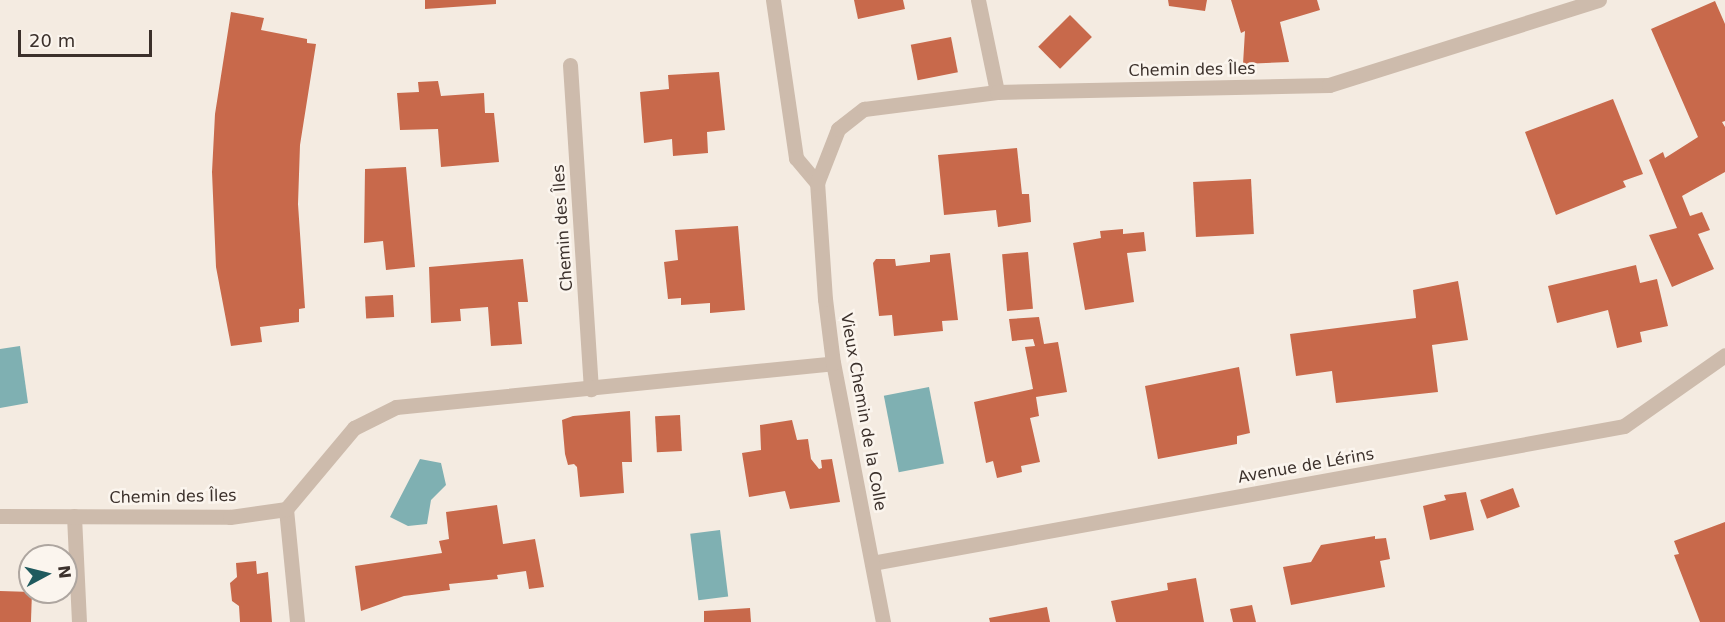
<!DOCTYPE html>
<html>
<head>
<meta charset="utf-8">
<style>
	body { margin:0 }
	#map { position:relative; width:1725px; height:622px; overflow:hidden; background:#f4ebe1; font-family:"DejaVu Sans",sans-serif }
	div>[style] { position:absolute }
	.water>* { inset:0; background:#7fb0b2; transform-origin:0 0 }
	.building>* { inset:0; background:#c8694b; transform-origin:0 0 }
	.lane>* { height:15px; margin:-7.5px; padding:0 7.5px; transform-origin:7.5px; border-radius:7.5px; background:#cdbbac }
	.street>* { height:15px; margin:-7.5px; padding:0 7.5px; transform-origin:7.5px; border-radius:7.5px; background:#cdbbac }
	span { translate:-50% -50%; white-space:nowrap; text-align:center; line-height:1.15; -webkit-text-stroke:5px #fbf5ee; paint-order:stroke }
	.street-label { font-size:16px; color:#3b302b }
	.north { position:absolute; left:18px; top:544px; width:60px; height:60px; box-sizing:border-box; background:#fbf5ee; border:2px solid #aea6a0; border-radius:50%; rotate:83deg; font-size:16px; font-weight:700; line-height:24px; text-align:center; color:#3b302b }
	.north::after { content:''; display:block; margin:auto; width:21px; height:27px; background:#1f5a5e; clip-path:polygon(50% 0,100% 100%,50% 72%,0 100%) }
	.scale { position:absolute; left:18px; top:30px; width:134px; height:27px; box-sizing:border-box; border:3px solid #3b302b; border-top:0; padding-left:8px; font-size:18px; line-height:21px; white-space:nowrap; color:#3b302b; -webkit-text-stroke:4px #fbf5ee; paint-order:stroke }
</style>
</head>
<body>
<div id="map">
	<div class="water">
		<div style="clip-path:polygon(20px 346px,28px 403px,0 408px,0 349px)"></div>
		<div style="left:929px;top:387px;width:78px;height:46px;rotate:79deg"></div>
		<div style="clip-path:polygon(420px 459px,441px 463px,446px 485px,431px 500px,427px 524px,408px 526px,390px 517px)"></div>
		<div style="left:720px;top:530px;width:67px;height:30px;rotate:83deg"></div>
	</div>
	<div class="building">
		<div style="clip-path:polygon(425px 0,496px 0,496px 4px,425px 9px)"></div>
		<div style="clip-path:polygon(854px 0,903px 0,905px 9px,858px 19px)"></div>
		<div style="clip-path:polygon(1168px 0,1207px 0,1205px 11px,1169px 6px)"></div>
		<div style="clip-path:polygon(1231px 0,1317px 0,1320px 10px,1280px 22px,1289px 62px,1243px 64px,1245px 31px,1241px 33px)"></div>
		<div style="clip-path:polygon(1715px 1px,1725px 24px,1725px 121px,1722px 122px,1725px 127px,1725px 172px,1682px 196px,1690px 216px,1702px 212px,1710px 230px,1698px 234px,1714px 269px,1672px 287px,1649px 235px,1677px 228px,1649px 160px,1663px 152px,1665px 158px,1698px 137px,1651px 29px)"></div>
		<div style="clip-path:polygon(231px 12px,264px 18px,261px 30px,307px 39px,307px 43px,316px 44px,300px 145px,298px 204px,305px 308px,299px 309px,299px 322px,260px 327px,262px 342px,231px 346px,216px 267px,212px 172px,215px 114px)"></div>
		<div style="left:1070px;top:15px;width:31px;height:45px;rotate:45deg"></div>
		<div style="left:951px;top:37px;width:36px;height:41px;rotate:79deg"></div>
		<div style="clip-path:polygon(719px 72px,725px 130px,707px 132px,708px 153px,673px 156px,672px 139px,644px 143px,640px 92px,669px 89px,668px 75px)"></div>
		<div style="clip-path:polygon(438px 81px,441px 96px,484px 93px,485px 113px,494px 113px,499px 162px,441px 167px,438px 129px,400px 130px,397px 93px,419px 92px,418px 82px)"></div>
		<div style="clip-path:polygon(1613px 99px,1643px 174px,1623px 181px,1626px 187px,1556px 215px,1525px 132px)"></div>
		<div style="clip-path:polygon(1017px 148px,1022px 194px,1029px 194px,1031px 222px,998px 227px,996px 210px,944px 215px,938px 155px)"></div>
		<div style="clip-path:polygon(406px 167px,415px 267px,386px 270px,383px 241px,364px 243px,365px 169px)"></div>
		<div style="left:1251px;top:179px;width:55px;height:58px;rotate:87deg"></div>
		<div style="clip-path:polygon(738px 226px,745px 310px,710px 313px,710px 303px,681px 305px,681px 298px,668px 299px,664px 262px,678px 260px,675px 230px)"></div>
		<div style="clip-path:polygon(1123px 229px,1123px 234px,1144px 232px,1146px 251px,1127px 253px,1134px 302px,1085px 310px,1073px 243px,1101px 238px,1100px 231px)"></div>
		<div style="left:1028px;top:252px;width:57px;height:26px;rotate:85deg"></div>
		<div style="clip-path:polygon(950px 253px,958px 320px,942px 321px,943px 331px,894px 336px,892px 315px,879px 316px,873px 263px,876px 259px,895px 259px,896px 266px,930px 262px,930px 255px)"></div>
		<div style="clip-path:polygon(523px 259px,528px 302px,518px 302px,522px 344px,491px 346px,488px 307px,460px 309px,461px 321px,431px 323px,429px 267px)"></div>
		<div style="clip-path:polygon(1636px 265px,1640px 283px,1657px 279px,1668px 326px,1640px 332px,1642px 342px,1617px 348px,1608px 310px,1557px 323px,1548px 286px)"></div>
		<div style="clip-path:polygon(1458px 281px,1468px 340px,1432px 345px,1438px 392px,1336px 403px,1332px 371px,1296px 376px,1290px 334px,1416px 318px,1413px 290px)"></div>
		<div style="left:393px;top:295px;width:22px;height:28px;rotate:87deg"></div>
		<div style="clip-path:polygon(1039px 317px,1044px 344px,1058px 342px,1067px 392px,1036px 397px,1039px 416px,1030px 418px,1040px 462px,1021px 466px,1022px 472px,997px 478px,993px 461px,986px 463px,974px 402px,1033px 389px,1025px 347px,1035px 346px,1033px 339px,1012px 341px,1009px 319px)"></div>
		<div style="clip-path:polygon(1239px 367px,1250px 433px,1237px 436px,1237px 444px,1158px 459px,1145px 386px)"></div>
		<div style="clip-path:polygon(630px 411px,632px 462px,622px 462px,624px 493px,580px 497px,577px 467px,574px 464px,568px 465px,565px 454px,562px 420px,573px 416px)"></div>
		<div style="left:680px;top:415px;width:36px;height:25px;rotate:87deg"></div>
		<div style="clip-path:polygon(792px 420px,797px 440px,808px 439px,811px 459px,819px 469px,822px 468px,821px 460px,832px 459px,840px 502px,790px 509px,785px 491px,749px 497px,742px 453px,761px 450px,760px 425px)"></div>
		<div style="left:1513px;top:488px;width:20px;height:35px;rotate:70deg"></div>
		<div style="clip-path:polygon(1466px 492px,1474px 530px,1430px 540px,1423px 506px,1446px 500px,1444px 495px)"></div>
		<div style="clip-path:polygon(497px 505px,503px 544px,535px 539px,544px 587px,529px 589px,526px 571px,497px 575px,498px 579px,449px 584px,450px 590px,404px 596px,361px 611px,355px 566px,442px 553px,439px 541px,449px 539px,446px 512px)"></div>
		<div style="clip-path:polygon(1725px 522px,1725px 622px,1700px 622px,1674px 555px,1679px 554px,1674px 541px)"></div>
		<div style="clip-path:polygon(1375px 536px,1375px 539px,1386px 538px,1390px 559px,1380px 561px,1385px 587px,1291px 605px,1283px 567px,1311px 562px,1321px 545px)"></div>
		<div style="clip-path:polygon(256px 561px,257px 574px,268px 572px,272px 622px,240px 622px,239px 606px,232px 601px,230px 583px,237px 577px,236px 563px)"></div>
		<div style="clip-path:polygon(1196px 578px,1204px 622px,1116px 622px,1111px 601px,1168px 590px,1167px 583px)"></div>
		<div style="left:0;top:591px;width:32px;height:31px;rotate:2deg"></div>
		<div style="clip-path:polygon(1252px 605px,1256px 622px,1233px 622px,1230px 609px)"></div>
		<div style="clip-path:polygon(1047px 607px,1050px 622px,990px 622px,989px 618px)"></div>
		<div style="clip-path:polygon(750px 608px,751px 622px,704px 622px,704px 611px)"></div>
	</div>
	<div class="lane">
		<div style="left:773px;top:0;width:160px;rotate:81.7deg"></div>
		<div style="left:796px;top:158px;width:33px;rotate:50deg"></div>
		<div style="left:74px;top:516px;width:106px;rotate:87.3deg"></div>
	</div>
	<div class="street">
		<div style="left:978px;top:0;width:94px;rotate:78.3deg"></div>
		<div style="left:570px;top:65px;width:325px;rotate:86.3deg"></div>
		<div style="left:286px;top:509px;width:114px;rotate:84.4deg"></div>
		<div style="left:0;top:516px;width:230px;rotate:0.2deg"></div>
		<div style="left:230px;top:517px;width:57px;rotate:-8.1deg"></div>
		<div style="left:286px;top:509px;width:106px;rotate:-50deg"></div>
		<div style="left:354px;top:428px;width:47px;rotate:-26.6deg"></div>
		<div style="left:396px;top:407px;width:439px;rotate:-5.7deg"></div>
		<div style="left:872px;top:563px;width:764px;rotate:-10.32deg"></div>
		<div style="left:1624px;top:426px;width:123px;rotate:-35.1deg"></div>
		<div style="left:883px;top:622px;width:264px;rotate:-100.9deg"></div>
		<div style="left:833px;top:363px;width:64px;rotate:-97.1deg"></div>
		<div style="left:825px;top:299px;width:116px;rotate:-93.9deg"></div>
		<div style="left:817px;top:183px;width:58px;rotate:-68.7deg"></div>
		<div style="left:838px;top:129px;width:33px;rotate:-38deg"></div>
		<div style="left:864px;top:109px;width:134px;rotate:-7.3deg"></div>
		<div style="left:997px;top:92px;width:332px;rotate:-1.2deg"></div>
		<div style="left:1329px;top:85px;width:283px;rotate:-17.5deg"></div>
	</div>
	<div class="street-label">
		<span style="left:1192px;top:70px;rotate:-1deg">Chemin des Îles</span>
		<span style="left:563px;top:228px;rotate:-94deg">Chemin des Îles</span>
		<span style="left:863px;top:412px;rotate:80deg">Vieux Chemin de la Colle</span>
		<span style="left:1306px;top:466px;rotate:-10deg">Avenue de Lérins</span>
		<span style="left:173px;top:497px;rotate:-1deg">Chemin des Îles</span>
	</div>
	<div class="north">N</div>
	<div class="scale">20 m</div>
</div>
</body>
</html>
